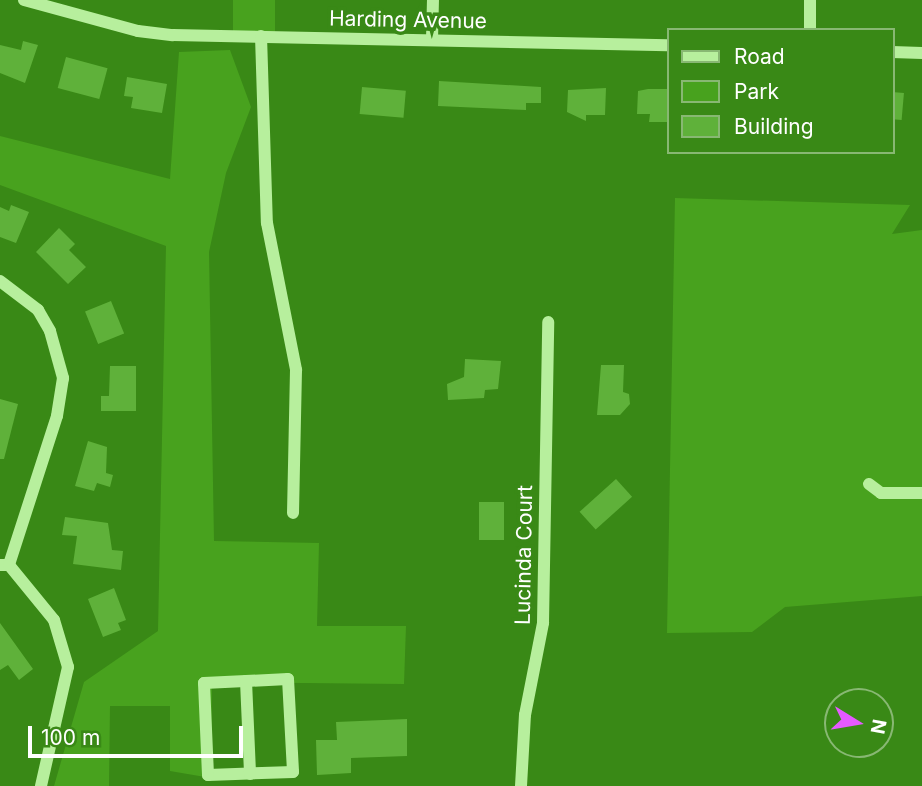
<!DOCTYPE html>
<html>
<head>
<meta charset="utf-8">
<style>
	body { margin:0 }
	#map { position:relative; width:922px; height:786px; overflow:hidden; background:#398916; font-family:Inter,sans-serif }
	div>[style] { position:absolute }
	.green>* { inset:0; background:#48a21e; transform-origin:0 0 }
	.building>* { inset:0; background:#5fb13a; transform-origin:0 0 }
	.minor>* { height:12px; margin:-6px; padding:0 6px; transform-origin:6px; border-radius:6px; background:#b7ef9d }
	span { translate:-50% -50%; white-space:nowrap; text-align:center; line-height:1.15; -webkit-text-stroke:7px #398916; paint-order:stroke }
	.street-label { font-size:21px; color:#fff }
	.legend { position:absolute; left:667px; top:28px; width:228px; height:126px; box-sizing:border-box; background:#398916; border:2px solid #88b873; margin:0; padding:9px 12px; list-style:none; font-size:21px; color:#fff }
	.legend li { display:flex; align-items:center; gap:14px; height:35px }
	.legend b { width:35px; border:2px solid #88b873 }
	.north { position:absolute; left:824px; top:688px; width:70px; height:70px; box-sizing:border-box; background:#398916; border:2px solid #88b873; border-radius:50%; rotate:101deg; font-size:19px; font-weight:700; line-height:28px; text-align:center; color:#fff }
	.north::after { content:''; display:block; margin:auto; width:24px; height:32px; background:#e55aff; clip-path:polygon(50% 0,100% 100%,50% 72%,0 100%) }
	.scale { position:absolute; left:28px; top:726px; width:215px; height:32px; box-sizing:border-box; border:4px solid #fff; border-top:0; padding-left:9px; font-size:21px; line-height:24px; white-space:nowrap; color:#fff; -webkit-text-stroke:5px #398916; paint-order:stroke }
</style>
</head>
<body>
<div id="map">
	<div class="green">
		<div style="left:233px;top:0;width:42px;height:36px"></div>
		<div style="clip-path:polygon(230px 50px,251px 107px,226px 173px,209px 252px,214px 541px,319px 543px,317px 626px,406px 626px,404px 684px,212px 682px,211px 778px,170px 771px,170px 706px,110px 706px,109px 786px,54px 786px,84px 682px,158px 631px,166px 246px,0 185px,0 136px,170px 179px,179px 52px)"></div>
		<div style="clip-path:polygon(675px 198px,910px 205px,892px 234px,922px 230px,922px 596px,785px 607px,752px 632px,667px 633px)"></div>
	</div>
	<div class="building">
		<div style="clip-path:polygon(23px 41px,38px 45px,25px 83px,0 73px,0 45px,21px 50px)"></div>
		<div style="left:66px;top:57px;width:43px;height:32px;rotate:15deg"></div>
		<div style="clip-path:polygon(127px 77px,167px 84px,162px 113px,131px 108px,133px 97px,124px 96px)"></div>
		<div style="clip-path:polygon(439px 81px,541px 87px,541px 103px,526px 103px,526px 110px,438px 106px)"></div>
		<div style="left:362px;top:87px;width:44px;height:27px;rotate:5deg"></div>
		<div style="clip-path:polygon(606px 88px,605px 115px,586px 115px,586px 121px,567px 112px,568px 90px)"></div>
		<div style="clip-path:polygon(648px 89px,668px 89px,668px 122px,649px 122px,650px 114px,637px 114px,638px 91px)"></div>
		<div style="left:892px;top:92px;width:12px;height:27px;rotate:5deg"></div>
		<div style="clip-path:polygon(11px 205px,29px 212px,16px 243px,0 237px,0 207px,9px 211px)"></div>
		<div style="clip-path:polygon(59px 228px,75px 244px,69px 250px,86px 267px,68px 284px,36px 252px)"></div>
		<div style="left:111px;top:301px;width:35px;height:28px;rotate:68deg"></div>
		<div style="clip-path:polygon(465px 359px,501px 361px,498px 389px,485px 390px,484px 398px,448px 400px,447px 384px,464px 377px)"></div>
		<div style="clip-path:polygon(601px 365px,624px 365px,623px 392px,629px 394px,630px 404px,620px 415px,597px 415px)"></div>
		<div style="clip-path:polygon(110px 366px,136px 366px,136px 411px,101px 411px,101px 396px,109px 396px)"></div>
		<div style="clip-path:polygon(0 399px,18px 404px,4px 459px,0 459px)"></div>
		<div style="clip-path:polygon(88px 441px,107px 447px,106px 473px,113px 475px,110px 487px,97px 483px,94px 491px,75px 486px)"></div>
		<div style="left:616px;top:479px;width:24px;height:49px;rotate:48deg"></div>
		<div style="left:479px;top:502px;width:25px;height:38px"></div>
		<div style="clip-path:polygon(65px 517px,108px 523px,112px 550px,123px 551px,121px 570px,73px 564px,77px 536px,62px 535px)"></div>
		<div style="clip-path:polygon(114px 588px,126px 620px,118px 623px,121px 630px,103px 637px,88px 599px)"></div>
		<div style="clip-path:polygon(0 623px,33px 669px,19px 680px,8px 665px,0 670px)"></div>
		<div style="clip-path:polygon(407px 719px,407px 756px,351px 758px,351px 773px,317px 775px,316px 740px,337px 740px,336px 722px)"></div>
	</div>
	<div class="minor">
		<div style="left:24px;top:0;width:118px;rotate:15.2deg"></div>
		<div style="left:138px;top:31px;width:35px;rotate:7deg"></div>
		<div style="left:173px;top:35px;width:495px;rotate:1.2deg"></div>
		<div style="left:810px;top:30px;width:30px;rotate:-90deg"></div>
		<div style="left:261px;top:36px;width:187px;rotate:88.2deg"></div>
		<div style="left:267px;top:223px;width:150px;rotate:78.8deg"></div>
		<div style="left:296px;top:370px;width:143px;rotate:91.2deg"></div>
		<div style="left:432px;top:40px;width:40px;rotate:-88.6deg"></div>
		<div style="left:892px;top:52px;width:30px;rotate:2deg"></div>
		<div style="left:0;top:281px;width:48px;rotate:37.3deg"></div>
		<div style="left:38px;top:310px;width:24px;rotate:60deg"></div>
		<div style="left:50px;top:331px;width:49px;rotate:74.5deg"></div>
		<div style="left:63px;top:378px;width:38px;rotate:99deg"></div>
		<div style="left:57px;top:416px;width:157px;rotate:107.9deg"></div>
		<div style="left:869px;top:484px;width:15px;rotate:37deg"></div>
		<div style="left:881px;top:493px;width:41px"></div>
		<div style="left:0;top:565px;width:9px"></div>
		<div style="left:9px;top:565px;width:71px;rotate:50.7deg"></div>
		<div style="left:54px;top:620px;width:49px;rotate:73.4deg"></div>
		<div style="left:68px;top:667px;width:122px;rotate:102.8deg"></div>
		<div style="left:288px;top:679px;width:93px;rotate:86.9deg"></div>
		<div style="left:293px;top:772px;width:85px;rotate:178deg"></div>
		<div style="left:208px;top:775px;width:92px;rotate:-92.5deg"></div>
		<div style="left:204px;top:683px;width:84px;rotate:-2.7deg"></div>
		<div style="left:246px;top:681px;width:93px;rotate:87.5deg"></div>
		<div style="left:521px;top:786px;width:71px;rotate:-86.8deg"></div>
		<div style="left:525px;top:715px;width:94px;rotate:-78.9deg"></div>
		<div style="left:543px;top:623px;width:301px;rotate:-89deg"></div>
	</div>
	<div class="street-label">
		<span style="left:408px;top:20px;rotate:1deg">Harding Avenue</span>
		<span style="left:524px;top:555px;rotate:-89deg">Lucinda Court</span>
	</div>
	<ul class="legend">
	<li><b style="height:9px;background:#b7ef9d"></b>Road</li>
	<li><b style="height:19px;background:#48a21e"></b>Park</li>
	<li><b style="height:19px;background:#5fb13a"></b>Building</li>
	</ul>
	<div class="north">N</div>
	<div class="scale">100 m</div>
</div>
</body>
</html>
